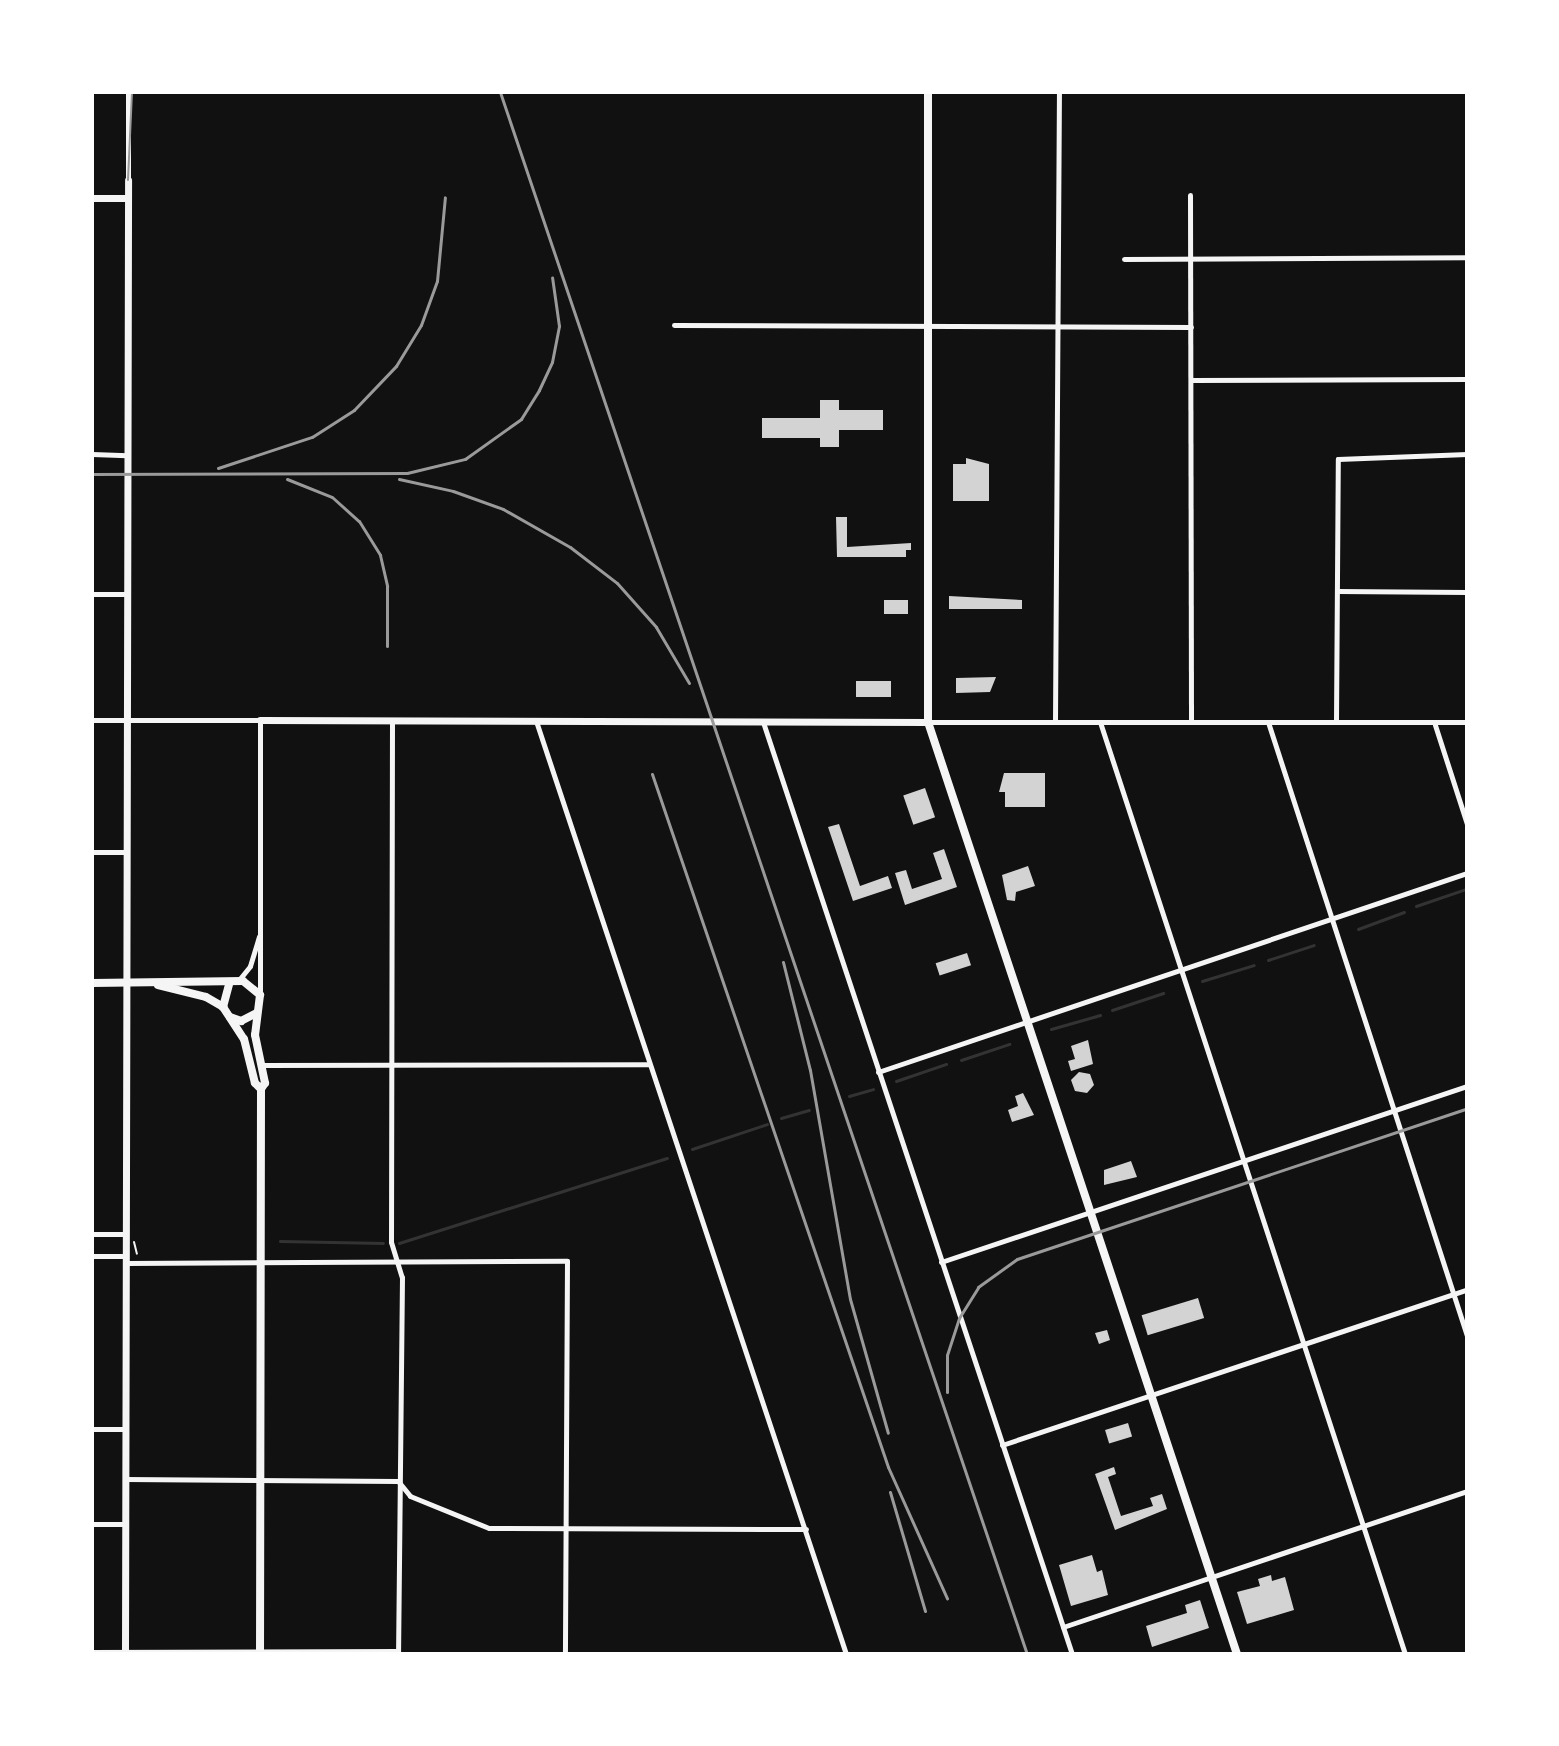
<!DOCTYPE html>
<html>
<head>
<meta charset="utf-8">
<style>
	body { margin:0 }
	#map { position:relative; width:1559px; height:1746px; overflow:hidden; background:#111; font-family:"Open Sans",sans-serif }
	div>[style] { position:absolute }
	.stream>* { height:3px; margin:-1.5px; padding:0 1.5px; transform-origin:1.5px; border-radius:1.5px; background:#333 }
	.building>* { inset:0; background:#d3d3d3; transform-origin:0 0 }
	.path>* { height:2px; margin:-1px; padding:0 1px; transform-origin:1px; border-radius:1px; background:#f5f5f5 }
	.minor>* { height:5px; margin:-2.5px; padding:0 2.5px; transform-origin:2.5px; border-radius:2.5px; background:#f5f5f5 }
	.tertiary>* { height:7px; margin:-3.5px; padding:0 3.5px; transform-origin:3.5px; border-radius:3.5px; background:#f5f5f5 }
	.secondary>* { height:8px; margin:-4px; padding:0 4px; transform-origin:4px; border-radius:4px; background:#f5f5f5 }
	.tram>* { height:2px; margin:-1px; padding:0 1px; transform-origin:1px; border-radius:1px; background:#9a9a9a }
	.rail>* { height:3px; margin:-1.5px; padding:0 1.5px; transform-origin:1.5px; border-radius:1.5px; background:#9a9a9a }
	span { translate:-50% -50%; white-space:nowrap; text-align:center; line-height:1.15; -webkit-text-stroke:6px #fff; paint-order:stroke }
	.frame { position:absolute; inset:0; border:94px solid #fff; pointer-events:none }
</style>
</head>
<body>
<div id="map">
	<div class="stream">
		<div style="left:1416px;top:906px;width:53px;rotate:-18.8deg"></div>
		<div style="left:1358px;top:929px;width:49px;rotate:-20.3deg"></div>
		<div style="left:1268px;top:960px;width:48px;rotate:-18.1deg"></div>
		<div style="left:1202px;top:981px;width:54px;rotate:-17.1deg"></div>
		<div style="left:1112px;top:1010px;width:54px;rotate:-18.4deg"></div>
		<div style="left:1051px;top:1029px;width:51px;rotate:-15.9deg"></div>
		<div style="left:961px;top:1060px;width:51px;rotate:-18.4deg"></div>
		<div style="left:896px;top:1081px;width:53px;rotate:-18.8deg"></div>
		<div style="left:849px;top:1096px;width:25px;rotate:-16deg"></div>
		<div style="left:781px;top:1118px;width:29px;rotate:-16deg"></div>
		<div style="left:692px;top:1149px;width:79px;rotate:-18.4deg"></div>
		<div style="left:280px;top:1241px;width:103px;rotate:1.1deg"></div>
		<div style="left:399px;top:1243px;width:281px;rotate:-17.6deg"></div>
	</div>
	<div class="building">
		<div style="clip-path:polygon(820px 400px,839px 400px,839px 410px,883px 410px,883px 430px,839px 430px,839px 447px,820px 447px,820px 438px,762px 438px,762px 418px,820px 418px)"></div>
		<div style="clip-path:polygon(966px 458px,989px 464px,989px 501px,953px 501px,953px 464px,966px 464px)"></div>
		<div style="clip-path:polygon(836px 517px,847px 517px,847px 547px,911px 543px,911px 550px,906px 550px,906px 557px,837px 557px)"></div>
		<div style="clip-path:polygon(949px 596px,1022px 600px,1022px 609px,949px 609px)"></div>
		<div style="left:884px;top:600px;width:24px;height:14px"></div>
		<div style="clip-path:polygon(996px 677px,990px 692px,956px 693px,956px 678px)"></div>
		<div style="left:856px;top:681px;width:35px;height:16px"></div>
		<div style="clip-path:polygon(1004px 773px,1045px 773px,1045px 807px,1005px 807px,1005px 792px,999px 792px)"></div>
		<div style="left:925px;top:788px;width:31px;height:23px;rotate:71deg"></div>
		<div style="clip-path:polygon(839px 824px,860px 886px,888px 876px,892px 888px,853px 901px,828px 827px)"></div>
		<div style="clip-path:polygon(944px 849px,957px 887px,905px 905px,895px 873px,906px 870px,912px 889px,942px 879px,933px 853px)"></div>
		<div style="clip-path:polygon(1028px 866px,1035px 886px,1016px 892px,1015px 901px,1007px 900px,1002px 875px)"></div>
		<div style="left:967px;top:953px;width:13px;height:33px;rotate:72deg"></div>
		<div style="clip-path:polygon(1088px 1040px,1093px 1064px,1071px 1071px,1068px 1061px,1075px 1059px,1071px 1046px)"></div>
		<div style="clip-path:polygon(1079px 1072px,1090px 1074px,1094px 1085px,1087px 1093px,1075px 1091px,1071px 1080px)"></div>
		<div style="clip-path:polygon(1023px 1093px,1034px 1115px,1012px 1122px,1008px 1110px,1018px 1106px,1015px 1096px)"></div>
		<div style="clip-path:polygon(1131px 1161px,1137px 1177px,1104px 1185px,1104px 1170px)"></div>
		<div style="left:1198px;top:1298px;width:21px;height:59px;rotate:73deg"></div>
		<div style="clip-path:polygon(1107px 1330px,1110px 1340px,1099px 1344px,1095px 1333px)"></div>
		<div style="left:1128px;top:1423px;width:14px;height:24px;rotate:73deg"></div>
		<div style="clip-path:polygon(1114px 1467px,1116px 1474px,1108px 1477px,1121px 1516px,1153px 1506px,1150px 1498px,1162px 1494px,1167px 1509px,1115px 1530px,1095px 1474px)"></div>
		<div style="clip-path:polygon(1092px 1555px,1097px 1572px,1102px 1570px,1108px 1595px,1071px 1606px,1059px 1565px)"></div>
		<div style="clip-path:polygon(1271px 1575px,1272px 1581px,1285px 1577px,1294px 1610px,1247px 1624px,1237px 1592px,1260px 1586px,1258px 1579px)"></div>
		<div style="clip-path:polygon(1200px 1600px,1209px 1628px,1152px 1647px,1146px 1626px,1187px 1613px,1185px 1605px)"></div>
	</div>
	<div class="path">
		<div style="left:134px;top:1242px;width:12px;rotate:76deg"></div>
	</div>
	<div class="minor">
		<div style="left:128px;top:92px;width:88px;rotate:90deg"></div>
		<div style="left:1190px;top:195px;width:526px;rotate:89.89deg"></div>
		<div style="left:1124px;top:259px;width:343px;rotate:-0.3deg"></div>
		<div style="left:674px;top:325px;width:517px;rotate:0.22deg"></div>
		<div style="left:1192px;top:380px;width:275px;rotate:-0.2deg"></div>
		<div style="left:92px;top:454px;width:35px;rotate:2deg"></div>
		<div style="left:1337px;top:591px;width:130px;rotate:0.4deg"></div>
		<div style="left:92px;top:594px;width:36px"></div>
		<div style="left:92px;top:720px;width:168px"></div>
		<div style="left:260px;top:720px;width:274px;rotate:90deg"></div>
		<div style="left:392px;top:721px;width:521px;rotate:90.11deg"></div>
		<div style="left:391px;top:1242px;width:37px;rotate:73deg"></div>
		<div style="left:402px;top:1277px;width:377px;rotate:90.6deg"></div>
		<div style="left:536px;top:721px;width:983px;rotate:71.62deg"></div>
		<div style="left:1336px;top:721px;width:262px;rotate:-89.6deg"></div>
		<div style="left:1338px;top:459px;width:129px;rotate:-2.2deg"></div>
		<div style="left:763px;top:722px;width:982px;rotate:71.66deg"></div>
		<div style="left:929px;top:722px;width:538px"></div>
		<div style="left:1055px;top:722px;width:630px;rotate:-89.64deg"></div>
		<div style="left:1100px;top:722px;width:981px;rotate:71.88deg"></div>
		<div style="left:1268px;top:722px;width:645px;rotate:72.04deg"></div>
		<div style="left:1435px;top:725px;width:104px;rotate:72.1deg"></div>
		<div style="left:92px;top:852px;width:34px"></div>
		<div style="left:238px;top:981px;width:19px;rotate:-51deg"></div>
		<div style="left:250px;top:966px;width:31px;rotate:-73deg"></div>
		<div style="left:264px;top:1065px;width:385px;rotate:-0.1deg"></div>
		<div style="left:878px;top:1072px;width:622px;rotate:-18.67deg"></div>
		<div style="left:92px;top:1234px;width:32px"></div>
		<div style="left:92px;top:1256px;width:33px"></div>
		<div style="left:941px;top:1262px;width:555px;rotate:-18.5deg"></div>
		<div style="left:126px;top:1263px;width:441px;rotate:-0.3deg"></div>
		<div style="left:567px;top:1261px;width:393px;rotate:90.3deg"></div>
		<div style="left:92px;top:1429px;width:32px"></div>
		<div style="left:1002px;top:1445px;width:490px;rotate:-18.5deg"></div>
		<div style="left:125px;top:1479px;width:273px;rotate:0.4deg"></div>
		<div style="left:398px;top:1481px;width:19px;rotate:51deg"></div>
		<div style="left:410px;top:1496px;width:85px;rotate:22.1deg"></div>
		<div style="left:489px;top:1528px;width:317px;rotate:0.2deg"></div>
		<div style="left:92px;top:1524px;width:33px"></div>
		<div style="left:1063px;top:1627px;width:426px;rotate:-18.6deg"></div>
		<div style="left:92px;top:1652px;width:306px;rotate:-0.2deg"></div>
	</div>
	<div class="tertiary">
		<div style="left:92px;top:198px;width:36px"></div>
		<div style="left:260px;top:720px;width:668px;rotate:0.17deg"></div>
		<div style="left:125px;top:1654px;width:1474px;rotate:-89.88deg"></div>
	</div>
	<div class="secondary">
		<div style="left:928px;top:92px;width:630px;rotate:90deg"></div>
		<div style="left:928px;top:722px;width:982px;rotate:71.66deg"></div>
		<div style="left:92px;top:983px;width:151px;rotate:-0.8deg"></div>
		<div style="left:243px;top:981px;width:22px;rotate:39deg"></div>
		<div style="left:260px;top:995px;width:40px;rotate:97.1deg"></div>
		<div style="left:255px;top:1035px;width:49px;rotate:78.2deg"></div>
		<div style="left:265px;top:1083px;width:7px;rotate:124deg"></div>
		<div style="left:261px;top:1089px;width:565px;rotate:90.1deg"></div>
		<div style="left:158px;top:985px;width:49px;rotate:14deg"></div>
		<div style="left:206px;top:997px;width:20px;rotate:30deg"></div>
		<div style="left:223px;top:1007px;width:38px;rotate:57deg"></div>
		<div style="left:244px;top:1039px;width:45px;rotate:76deg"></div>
		<div style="left:255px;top:1083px;width:8px;rotate:45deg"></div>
		<div style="left:223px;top:1007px;width:23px;rotate:-75deg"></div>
		<div style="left:230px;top:1017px;width:12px;rotate:20deg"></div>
		<div style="left:241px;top:1021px;width:18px;rotate:-27deg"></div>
	</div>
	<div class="tram">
		<div style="left:128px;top:180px;width:88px;rotate:-87.4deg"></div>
	</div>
	<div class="rail">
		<div style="left:500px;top:92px;width:1649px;rotate:71.36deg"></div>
		<div style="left:218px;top:468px;width:99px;rotate:-18.3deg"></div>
		<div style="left:312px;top:437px;width:50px;rotate:-32.7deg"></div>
		<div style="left:354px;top:410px;width:61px;rotate:-46.3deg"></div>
		<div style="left:396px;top:366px;width:48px;rotate:-58.6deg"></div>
		<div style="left:421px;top:325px;width:47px;rotate:-70deg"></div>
		<div style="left:437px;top:281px;width:84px;rotate:-84.6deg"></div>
		<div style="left:92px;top:474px;width:315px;rotate:-0.2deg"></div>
		<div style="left:407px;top:473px;width:60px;rotate:-13.6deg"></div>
		<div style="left:465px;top:459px;width:69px;rotate:-35.5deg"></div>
		<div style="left:521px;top:419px;width:34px;rotate:-58deg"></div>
		<div style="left:539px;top:390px;width:31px;rotate:-65deg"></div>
		<div style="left:552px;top:362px;width:37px;rotate:-79deg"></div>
		<div style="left:559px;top:326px;width:49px;rotate:-98.1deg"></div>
		<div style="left:287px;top:479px;width:48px;rotate:21.8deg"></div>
		<div style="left:332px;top:497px;width:36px;rotate:42deg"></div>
		<div style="left:359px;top:521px;width:40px;rotate:58deg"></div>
		<div style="left:380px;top:555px;width:32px;rotate:77deg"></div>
		<div style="left:387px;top:586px;width:60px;rotate:90deg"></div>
		<div style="left:399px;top:479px;width:55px;rotate:12.5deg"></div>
		<div style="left:453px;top:491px;width:53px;rotate:19.8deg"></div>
		<div style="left:503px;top:509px;width:77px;rotate:29.6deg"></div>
		<div style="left:570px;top:547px;width:59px;rotate:37.5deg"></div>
		<div style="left:617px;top:583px;width:59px;rotate:48.4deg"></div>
		<div style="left:656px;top:627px;width:65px;rotate:59.5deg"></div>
		<div style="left:652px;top:774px;width:732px;rotate:71.19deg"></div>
		<div style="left:888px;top:1467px;width:144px;rotate:65.8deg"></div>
		<div style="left:783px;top:962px;width:111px;rotate:76deg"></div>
		<div style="left:810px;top:1070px;width:232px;rotate:80.1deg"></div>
		<div style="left:850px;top:1299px;width:139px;rotate:74.2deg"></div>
		<div style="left:947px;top:1392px;width:37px;rotate:-90deg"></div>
		<div style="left:947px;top:1355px;width:39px;rotate:-72deg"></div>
		<div style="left:959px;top:1318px;width:36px;rotate:-58deg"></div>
		<div style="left:978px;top:1287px;width:48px;rotate:-35.7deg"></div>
		<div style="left:1017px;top:1259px;width:475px;rotate:-18.5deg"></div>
		<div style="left:890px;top:1492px;width:124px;rotate:73.6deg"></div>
	</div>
	<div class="frame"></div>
</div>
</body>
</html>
